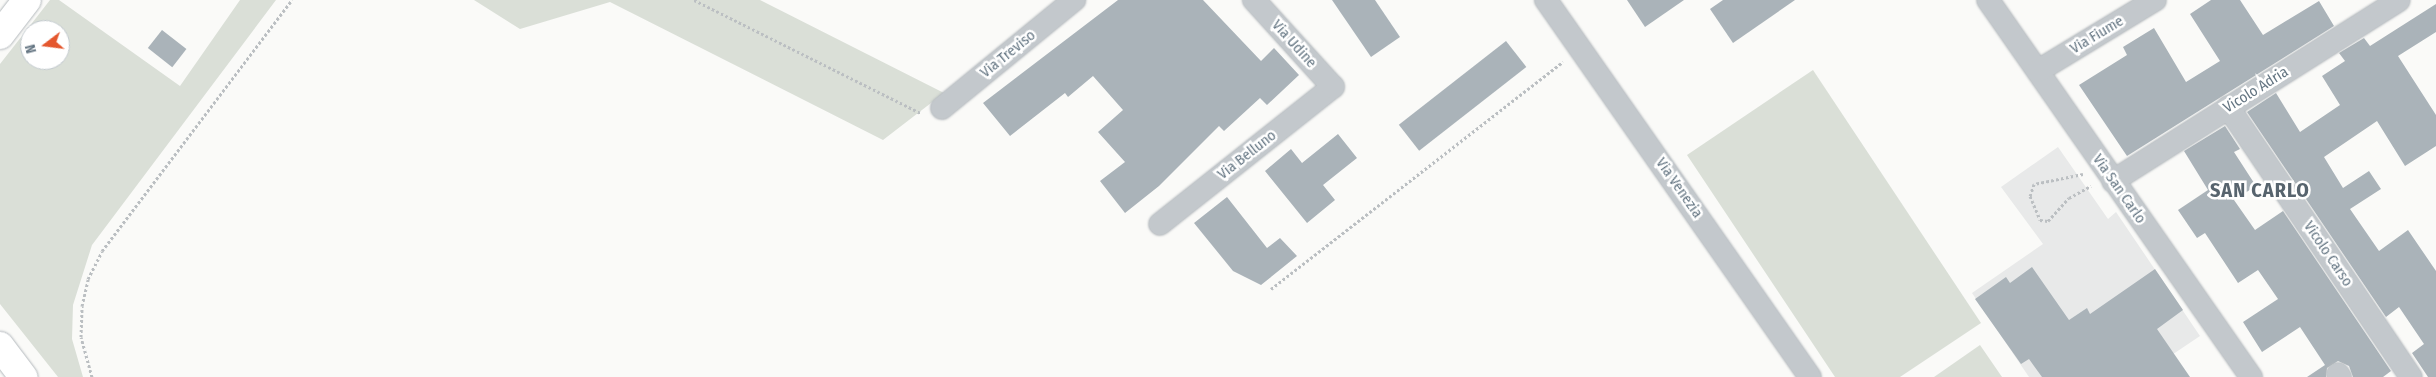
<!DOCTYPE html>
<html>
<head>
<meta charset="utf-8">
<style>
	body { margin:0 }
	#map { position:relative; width:2436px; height:377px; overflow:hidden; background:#fafaf8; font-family:"Fira Sans Condensed",sans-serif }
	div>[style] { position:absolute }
	.built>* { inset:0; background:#e8e9e9 }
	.green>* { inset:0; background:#dadfd7 }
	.building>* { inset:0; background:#aab3b9; transform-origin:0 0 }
	.path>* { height:3px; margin-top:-1.5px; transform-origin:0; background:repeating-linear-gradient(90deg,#bbbfc2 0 2.5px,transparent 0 5px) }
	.roads { filter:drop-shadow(0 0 1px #b4b9bd) drop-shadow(0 0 1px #b4b9bd) }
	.street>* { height:22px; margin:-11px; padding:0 11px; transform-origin:11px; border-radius:11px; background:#c3c8cc }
	.highway>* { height:28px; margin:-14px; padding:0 14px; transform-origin:14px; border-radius:14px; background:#fff }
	span { translate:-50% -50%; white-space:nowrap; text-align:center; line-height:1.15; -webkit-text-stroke:5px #fff; paint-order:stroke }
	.street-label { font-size:15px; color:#657683 }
	.district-label { font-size:20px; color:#57646e; font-weight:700; letter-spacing:1px }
	.north { position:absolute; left:20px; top:20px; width:50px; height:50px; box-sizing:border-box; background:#fff; border:1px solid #c1c8cd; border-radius:50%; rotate:255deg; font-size:14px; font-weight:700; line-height:20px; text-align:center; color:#657683 }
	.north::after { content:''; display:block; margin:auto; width:18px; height:22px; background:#e4572e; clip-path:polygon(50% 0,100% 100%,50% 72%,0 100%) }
</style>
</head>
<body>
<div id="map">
	<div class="built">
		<div style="clip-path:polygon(2058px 147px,2108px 219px,2116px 212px,2200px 336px,2139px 377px,2029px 377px,1972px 293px,2043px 244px,2001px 187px)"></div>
	</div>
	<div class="green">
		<div style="clip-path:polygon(evenodd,50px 0,59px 0,180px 86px,240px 0,276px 0,92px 245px,73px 305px,72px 339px,83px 377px,58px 377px,0 304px,0 64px,50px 0,30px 30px,60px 30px,60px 60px,30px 60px,30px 30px)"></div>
		<div style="clip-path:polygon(474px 0,760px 0,944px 93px,883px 140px,610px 2px,520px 29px)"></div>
		<div style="clip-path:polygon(1813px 70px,1981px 323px,1900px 377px,1835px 377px,1687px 155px)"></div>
		<div style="clip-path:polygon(1980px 345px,2002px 377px,1934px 377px)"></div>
	</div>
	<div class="building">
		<div style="clip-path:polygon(1118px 0,1203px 0,1261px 61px,1274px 48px,1299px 75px,1267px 105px,1260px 98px,1224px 131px,1219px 126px,1159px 186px,1125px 213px,1100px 181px,1125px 162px,1098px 132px,1123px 110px,1093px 76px,1068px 97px,1065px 93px,1010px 136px,983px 103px)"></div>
		<div style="clip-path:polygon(1332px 0,1375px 0,1400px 37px,1371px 57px)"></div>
		<div style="clip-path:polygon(1627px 0,1684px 0,1645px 27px)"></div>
		<div style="clip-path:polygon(1723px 0,1795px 0,1733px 43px,1710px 9px)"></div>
		<div style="clip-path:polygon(2211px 0,2240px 0,2263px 35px,2319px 1px,2334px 26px,2127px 156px,2079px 85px,2127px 55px,2123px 47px,2154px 28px,2186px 82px,2220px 61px,2190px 14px)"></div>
		<div style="clip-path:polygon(2436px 4px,2436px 32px,2398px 56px,2436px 115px,2436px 146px,2405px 166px,2377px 121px,2324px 157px,2343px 188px,2369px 171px,2381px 189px,2350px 209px,2379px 251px,2408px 230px,2436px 271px,2436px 377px,2428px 377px,2412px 353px,2424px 344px,2399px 307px,2386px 317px,2247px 112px,2276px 93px,2300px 132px,2340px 105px,2322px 76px,2345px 61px,2339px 53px,2364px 38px,2370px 46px)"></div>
		<div style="left:162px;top:30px;width:31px;height:23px;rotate:38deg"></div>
		<div style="left:1506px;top:41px;width:33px;height:136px;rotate:52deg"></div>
		<div style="clip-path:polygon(2225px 126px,2240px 149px,2234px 152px,2256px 186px,2234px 200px,2255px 230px,2283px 211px,2391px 371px,2383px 377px,2353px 377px,2349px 366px,2338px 361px,2327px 368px,2326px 377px,2307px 377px,2325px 365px,2300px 327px,2262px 352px,2243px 322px,2278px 299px,2258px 270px,2238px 283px,2205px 233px,2197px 238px,2178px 210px,2208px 190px,2184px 151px)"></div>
		<div style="clip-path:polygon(1338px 134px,1357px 158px,1323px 185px,1335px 200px,1307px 223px,1265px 171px,1291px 149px,1302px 163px)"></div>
		<div style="clip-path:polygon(1227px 197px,1267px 248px,1280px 238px,1297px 256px,1261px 285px,1233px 271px,1194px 223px)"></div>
		<div style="clip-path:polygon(2032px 267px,2069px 320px,2087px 308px,2090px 314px,2155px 269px,2183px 310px,2157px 329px,2190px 377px,2042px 377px,2029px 359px,2021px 364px,1975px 299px,2006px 277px,2010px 283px)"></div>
	</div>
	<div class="path">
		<div style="left:694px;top:0;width:254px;rotate:26.5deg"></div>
		<div style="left:2083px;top:174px;width:50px;rotate:168.5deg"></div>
		<div style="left:2034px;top:184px;width:13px;rotate:108deg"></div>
		<div style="left:2030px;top:196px;width:26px;rotate:67deg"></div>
		<div style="left:2040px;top:220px;width:8px;rotate:7deg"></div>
		<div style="left:2048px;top:221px;width:31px;rotate:-48deg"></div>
		<div style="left:2069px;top:198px;width:25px;rotate:-29deg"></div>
		<div style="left:1271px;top:289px;width:370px;rotate:-37.9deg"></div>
		<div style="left:92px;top:377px;width:41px;rotate:-105.4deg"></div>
		<div style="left:81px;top:337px;width:31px;rotate:-88deg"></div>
		<div style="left:82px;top:306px;width:28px;rotate:-77deg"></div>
		<div style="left:88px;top:279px;width:31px;rotate:-63deg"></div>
		<div style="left:102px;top:251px;width:315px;rotate:-52.9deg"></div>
	</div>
	<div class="roads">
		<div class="street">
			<div style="left:1546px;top:0;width:460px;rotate:55deg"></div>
			<div style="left:1988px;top:0;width:460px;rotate:55.1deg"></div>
			<div style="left:2038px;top:71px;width:137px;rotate:-31.3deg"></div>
			<div style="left:2228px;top:107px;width:326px;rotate:55.9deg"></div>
			<div style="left:942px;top:108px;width:171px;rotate:-39.3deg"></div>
			<div style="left:2113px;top:181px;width:338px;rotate:-32.3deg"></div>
			<div style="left:1160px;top:224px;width:221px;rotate:-38.4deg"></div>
			<div style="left:1333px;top:87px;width:118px;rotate:-132.2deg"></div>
			<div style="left:2338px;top:374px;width:4px;rotate:56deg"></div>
		</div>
		<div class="highway">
			<div style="left:0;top:35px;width:44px;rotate:-52.4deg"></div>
			<div style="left:0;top:346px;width:39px;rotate:53deg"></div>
		</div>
	</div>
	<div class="street-label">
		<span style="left:2097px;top:35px;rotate:-31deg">Via Fiume</span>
		<span style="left:1294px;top:44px;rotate:48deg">Via Udine</span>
		<span style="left:1008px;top:54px;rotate:-39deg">Via Treviso</span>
		<span style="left:2256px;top:90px;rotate:-32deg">Vicolo Adria</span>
		<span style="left:1247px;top:155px;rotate:-38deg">Via Belluno</span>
		<span style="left:1679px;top:188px;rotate:55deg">Via Venezia</span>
		<span style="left:2119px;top:189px;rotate:55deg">Via San Carlo</span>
		<span style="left:2328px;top:254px;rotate:56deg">Vicolo Carso</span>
	</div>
	<div class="district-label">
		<span style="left:2260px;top:190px">SAN CARLO</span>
	</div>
	<div class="north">N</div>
</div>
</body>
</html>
